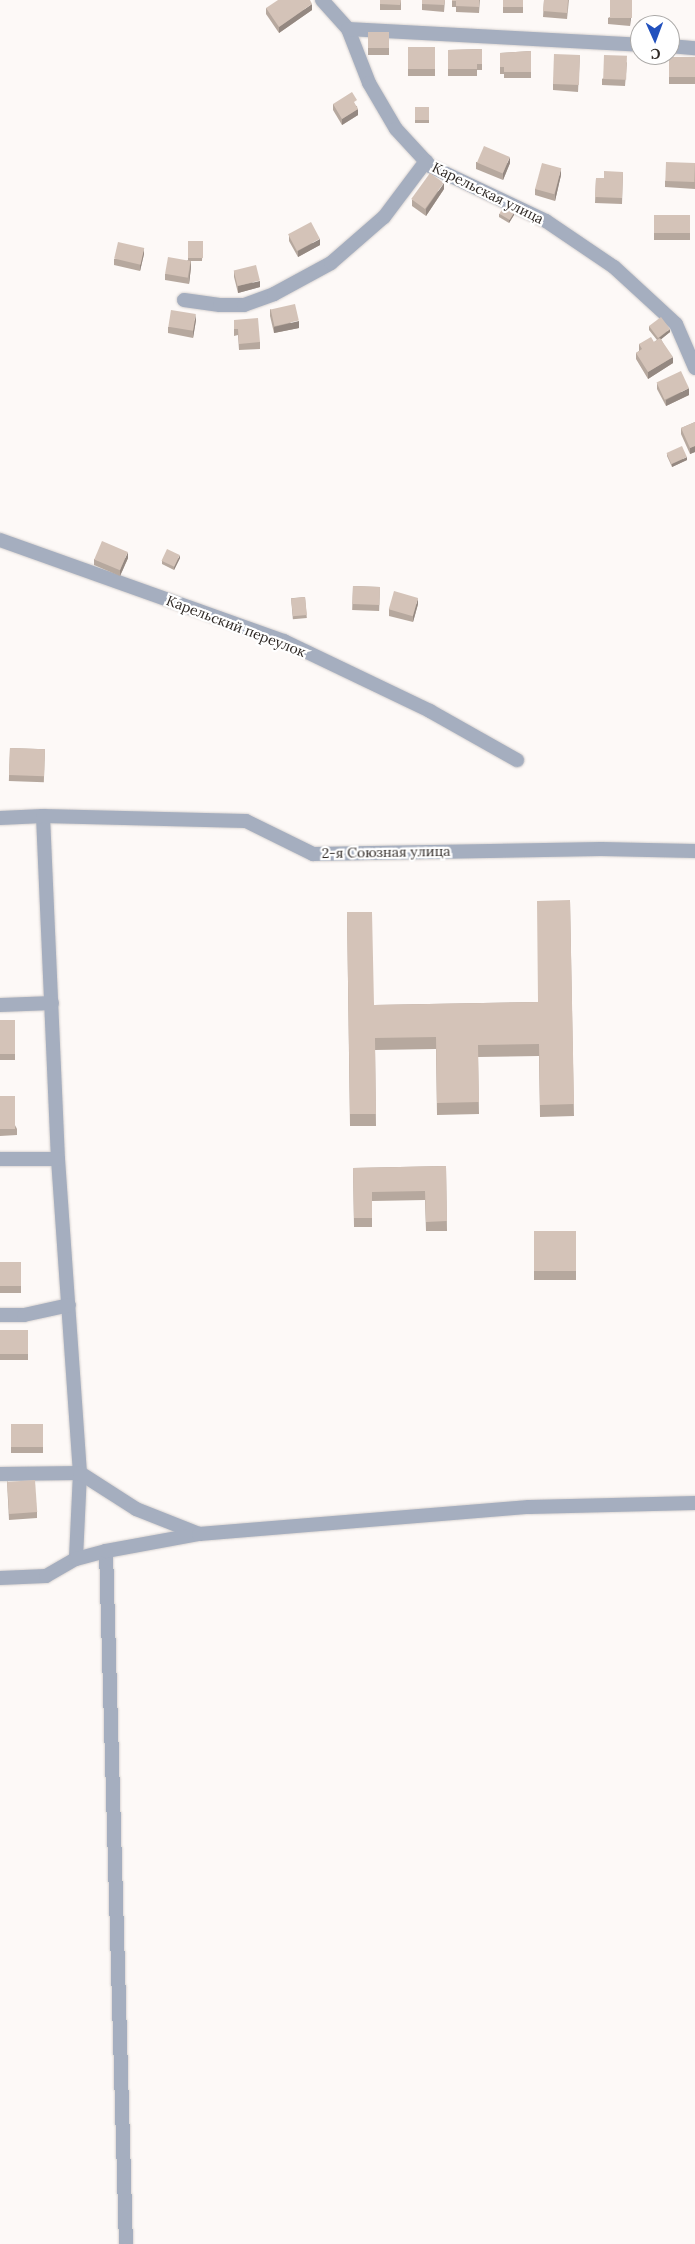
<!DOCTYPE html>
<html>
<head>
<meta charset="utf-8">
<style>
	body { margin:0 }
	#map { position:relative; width:695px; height:2244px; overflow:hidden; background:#fdf9f7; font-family:Lora,serif }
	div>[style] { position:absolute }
	.roads { filter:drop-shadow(0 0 1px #d8d3d1) drop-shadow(0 0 1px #d8d3d1) }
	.minor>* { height:14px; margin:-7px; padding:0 7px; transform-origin:7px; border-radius:7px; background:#a5aebf }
	.wall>* { inset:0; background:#b6a89e; transform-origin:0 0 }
	.shaded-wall>* { inset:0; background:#948881 }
	.building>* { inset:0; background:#d4c3b8; transform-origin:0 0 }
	span { translate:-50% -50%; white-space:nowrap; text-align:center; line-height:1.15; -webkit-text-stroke:4.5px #fff; paint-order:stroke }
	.street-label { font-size:14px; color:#2e2824 }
	.north { position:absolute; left:630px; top:15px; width:50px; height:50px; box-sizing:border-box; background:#fff; border:1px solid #aba9a7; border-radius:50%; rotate:178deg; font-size:14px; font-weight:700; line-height:20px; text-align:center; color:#2e2824 }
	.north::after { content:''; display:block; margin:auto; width:18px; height:22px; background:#2251be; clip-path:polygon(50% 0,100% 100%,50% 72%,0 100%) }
</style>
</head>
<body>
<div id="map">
	<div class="roads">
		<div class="minor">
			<div style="left:322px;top:0;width:39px;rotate:48deg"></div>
			<div style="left:348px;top:29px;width:58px;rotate:68.7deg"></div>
			<div style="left:369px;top:83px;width:53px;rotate:59.6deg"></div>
			<div style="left:396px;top:129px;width:50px;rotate:47.4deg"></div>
			<div style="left:430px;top:166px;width:128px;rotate:25.4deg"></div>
			<div style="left:546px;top:221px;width:82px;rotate:34.1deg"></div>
			<div style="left:614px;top:267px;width:84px;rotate:42.6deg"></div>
			<div style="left:676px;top:324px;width:48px;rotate:66.6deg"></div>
			<div style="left:348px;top:29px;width:292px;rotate:3.1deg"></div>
			<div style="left:670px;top:46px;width:25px;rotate:5deg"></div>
			<div style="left:184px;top:300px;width:36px;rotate:8deg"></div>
			<div style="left:220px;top:305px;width:24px"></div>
			<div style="left:244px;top:305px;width:32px;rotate:-20deg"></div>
			<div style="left:274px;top:294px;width:65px;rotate:-28.5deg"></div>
			<div style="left:331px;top:263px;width:70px;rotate:-41deg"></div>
			<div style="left:384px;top:217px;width:70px;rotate:-53.1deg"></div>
			<div style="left:0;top:540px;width:301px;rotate:19.6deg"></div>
			<div style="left:284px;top:641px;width:162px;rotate:25.6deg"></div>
			<div style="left:430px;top:711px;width:100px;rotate:29.4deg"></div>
			<div style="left:43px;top:816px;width:343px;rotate:87.5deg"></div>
			<div style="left:58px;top:1159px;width:315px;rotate:86deg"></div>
			<div style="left:80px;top:1473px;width:86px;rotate:92.7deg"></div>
			<div style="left:0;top:818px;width:43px;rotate:-2.7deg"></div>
			<div style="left:43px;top:816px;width:203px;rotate:1.4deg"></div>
			<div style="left:246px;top:821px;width:75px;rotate:26.2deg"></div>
			<div style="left:313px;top:854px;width:288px;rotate:-1deg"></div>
			<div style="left:601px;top:849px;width:94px;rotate:1.2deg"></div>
			<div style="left:0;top:1005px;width:52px;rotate:-2.2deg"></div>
			<div style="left:0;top:1159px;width:58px"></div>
			<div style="left:0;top:1315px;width:24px"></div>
			<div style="left:24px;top:1315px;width:46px;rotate:-12.5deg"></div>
			<div style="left:0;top:1474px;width:80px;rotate:-0.7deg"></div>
			<div style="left:80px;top:1473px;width:67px;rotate:32.7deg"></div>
			<div style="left:136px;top:1509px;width:68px;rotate:21.6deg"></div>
			<div style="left:106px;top:1551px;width:693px;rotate:88.35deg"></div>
			<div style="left:0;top:1578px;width:46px;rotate:-2.5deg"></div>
			<div style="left:46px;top:1576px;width:34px;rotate:-30deg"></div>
			<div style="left:76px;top:1559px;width:31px;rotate:-15deg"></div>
			<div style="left:106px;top:1551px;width:95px;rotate:-10.4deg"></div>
			<div style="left:199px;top:1534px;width:331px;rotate:-4.7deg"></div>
			<div style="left:529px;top:1507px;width:166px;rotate:-1.4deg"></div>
		</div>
	</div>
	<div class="wall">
		<div style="left:380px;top:0;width:21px;height:10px"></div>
		<div style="clip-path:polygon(422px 0,445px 0,444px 12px,422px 10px)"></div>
		<div style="clip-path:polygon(452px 0,480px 0,479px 13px,456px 12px,456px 7px,452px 7px)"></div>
		<div style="left:503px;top:0;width:20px;height:13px"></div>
		<div style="clip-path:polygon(544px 0,569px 0,567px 19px,543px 17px)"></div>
		<div style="clip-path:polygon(632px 6px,630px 26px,608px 24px,608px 18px)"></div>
		<div style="clip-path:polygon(266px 8px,312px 10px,279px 33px,266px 14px)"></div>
		<div style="left:368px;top:32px;width:21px;height:23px"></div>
		<div style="left:408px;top:47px;width:27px;height:29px"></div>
		<div style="clip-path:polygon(482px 49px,482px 70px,477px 70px,477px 76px,448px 76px,448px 50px)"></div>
		<div style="clip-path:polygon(531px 51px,531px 78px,504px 78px,504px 74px,500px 74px,500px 53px)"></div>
		<div style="clip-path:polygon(580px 55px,578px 92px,553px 90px,553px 84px)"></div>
		<div style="left:669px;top:57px;width:26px;height:27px"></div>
		<div style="clip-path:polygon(627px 62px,625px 86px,602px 85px,602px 79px)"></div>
		<div style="clip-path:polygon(333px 104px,357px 106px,358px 115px,342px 125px,333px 110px)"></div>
		<div style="left:429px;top:107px;width:16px;height:14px;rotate:90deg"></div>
		<div style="clip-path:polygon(476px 162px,510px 163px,503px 180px,476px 169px)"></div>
		<div style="clip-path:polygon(695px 163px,695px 189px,665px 187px,665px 181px)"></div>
		<div style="clip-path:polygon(623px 172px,622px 204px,595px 203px,596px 178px,604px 178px)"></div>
		<div style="clip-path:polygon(561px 175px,555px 201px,535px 195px,535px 189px)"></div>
		<div style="clip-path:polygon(444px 189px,426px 216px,412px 206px,412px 200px)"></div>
		<div style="clip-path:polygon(499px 214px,514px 215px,509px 223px,499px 217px)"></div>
		<div style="left:654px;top:215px;width:36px;height:25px"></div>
		<div style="clip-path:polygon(289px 235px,320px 245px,298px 257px,289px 241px)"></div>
		<div style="clip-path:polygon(188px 241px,203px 241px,202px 261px,191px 261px,191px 267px,189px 284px,165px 280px,165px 274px,188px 260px)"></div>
		<div style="clip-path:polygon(144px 254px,140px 271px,114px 265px,114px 259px)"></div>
		<div style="clip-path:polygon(234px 271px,260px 287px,238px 293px,234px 277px)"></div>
		<div style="clip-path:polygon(270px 309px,299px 328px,274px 333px,270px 316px)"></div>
		<div style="clip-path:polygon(196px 320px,193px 338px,168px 333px,168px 327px)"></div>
		<div style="clip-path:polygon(234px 320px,260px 342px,260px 349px,239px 350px,238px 335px,234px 336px)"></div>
		<div style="clip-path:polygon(649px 326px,670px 332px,661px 339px,673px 363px,648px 379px,636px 359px,636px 353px,639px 351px,639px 344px,654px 342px,657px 340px,649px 330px)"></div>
		<div style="clip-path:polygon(657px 383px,689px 395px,666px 406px,657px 389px)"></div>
		<div style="clip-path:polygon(695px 422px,695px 452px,690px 454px,681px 434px,681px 428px)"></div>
		<div style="clip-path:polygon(667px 453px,687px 460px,672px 467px,667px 456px)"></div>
		<div style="clip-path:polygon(128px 558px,120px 576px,94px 565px,94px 559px)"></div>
		<div style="clip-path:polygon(180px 558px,174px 570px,162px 564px,162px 561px)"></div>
		<div style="left:353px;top:586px;width:27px;height:24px;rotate:2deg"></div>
		<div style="left:305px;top:597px;width:21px;height:14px;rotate:85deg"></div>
		<div style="clip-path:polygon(418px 604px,413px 622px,389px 616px,389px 609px)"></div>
		<div style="left:10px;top:748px;width:35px;height:33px;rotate:2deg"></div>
		<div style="clip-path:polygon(570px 900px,574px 1116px,540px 1117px,539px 1056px,478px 1057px,479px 1114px,437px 1115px,436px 1049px,375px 1050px,376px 1126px,350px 1126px,347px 912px,374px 1005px,538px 1002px)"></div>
		<div style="left:0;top:1020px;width:15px;height:40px"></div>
		<div style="clip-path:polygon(0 1096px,17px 1129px,17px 1135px,0 1136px)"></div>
		<div style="clip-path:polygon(446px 1166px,447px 1231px,426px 1231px,425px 1200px,372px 1201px,372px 1227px,354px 1227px,353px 1168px)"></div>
		<div style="left:576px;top:1231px;width:49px;height:42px;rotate:90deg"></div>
		<div style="left:0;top:1262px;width:21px;height:31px"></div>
		<div style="left:28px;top:1330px;width:30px;height:28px;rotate:90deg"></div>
		<div style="left:11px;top:1424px;width:32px;height:29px"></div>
		<div style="clip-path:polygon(7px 1481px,37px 1512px,37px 1518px,9px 1520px)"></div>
	</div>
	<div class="shaded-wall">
		<div style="clip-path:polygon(632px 0,632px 6px,630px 26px,630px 20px)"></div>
		<div style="clip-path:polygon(312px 4px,312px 10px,279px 33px,279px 27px)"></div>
		<div style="clip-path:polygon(358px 109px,358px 115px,342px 125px,342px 119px)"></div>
		<div style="clip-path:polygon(510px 157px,510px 163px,503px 180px,503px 173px)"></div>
		<div style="clip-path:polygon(561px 168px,561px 175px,555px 201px,555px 194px)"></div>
		<div style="clip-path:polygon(444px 183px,444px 189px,426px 216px,426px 209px)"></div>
		<div style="clip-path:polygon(514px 212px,514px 215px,509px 223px,509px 220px)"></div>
		<div style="clip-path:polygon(320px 239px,320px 245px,298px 257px,298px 251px)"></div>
		<div style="clip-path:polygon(144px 248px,144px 254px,140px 271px,140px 265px)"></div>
		<div style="clip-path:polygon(191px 261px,191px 267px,189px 284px,189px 278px)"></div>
		<div style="clip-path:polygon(260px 281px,260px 287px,238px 293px,238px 286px)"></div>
		<div style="clip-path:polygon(196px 314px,196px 320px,193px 338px,193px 331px)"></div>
		<div style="clip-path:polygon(299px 321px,299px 328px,274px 333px,274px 327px)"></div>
		<div style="clip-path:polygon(670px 329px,670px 332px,659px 341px,659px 338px)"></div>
		<div style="clip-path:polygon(673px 357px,673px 363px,648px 379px,648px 372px)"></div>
		<div style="clip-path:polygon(689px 388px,689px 395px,666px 406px,666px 400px)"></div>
		<div style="clip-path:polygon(695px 446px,695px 452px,690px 454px,690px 448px)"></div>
		<div style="clip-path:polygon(687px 457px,687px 460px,672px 467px,672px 464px)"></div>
		<div style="clip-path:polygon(128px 552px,128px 558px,120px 576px,120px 570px)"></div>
		<div style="clip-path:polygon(180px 555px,180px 558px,174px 570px,174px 567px)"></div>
		<div style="clip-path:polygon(418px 598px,418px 604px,413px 622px,413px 616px)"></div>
	</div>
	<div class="building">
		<div style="clip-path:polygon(278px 0,310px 0,312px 4px,279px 27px,266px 8px)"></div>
		<div style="clip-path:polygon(380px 0,401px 0,400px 5px,380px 4px)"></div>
		<div style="clip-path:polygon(422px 0,445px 0,444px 5px,422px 4px)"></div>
		<div style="clip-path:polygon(452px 0,479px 0,479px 7px,456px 6px,456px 1px,452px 1px)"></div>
		<div style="left:503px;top:0;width:20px;height:7px"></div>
		<div style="clip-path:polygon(544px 0,568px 0,567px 13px,543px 11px)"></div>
		<div style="left:610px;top:0;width:22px;height:18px"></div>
		<div style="left:368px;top:32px;width:21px;height:16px"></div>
		<div style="left:408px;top:47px;width:27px;height:22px"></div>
		<div style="clip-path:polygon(482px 49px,482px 64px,477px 64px,477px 69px,448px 69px,448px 50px)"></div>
		<div style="clip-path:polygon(531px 51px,531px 72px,504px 72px,504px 67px,500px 67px,500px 53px)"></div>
		<div style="left:554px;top:54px;width:26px;height:30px;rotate:2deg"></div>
		<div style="left:604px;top:55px;width:23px;height:24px;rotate:2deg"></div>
		<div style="left:669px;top:57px;width:26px;height:20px"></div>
		<div style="clip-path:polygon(352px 92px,357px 100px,354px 102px,358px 109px,342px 119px,333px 104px)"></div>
		<div style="left:429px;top:107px;width:13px;height:14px;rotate:90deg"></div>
		<div style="left:484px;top:146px;width:28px;height:18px;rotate:23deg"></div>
		<div style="left:666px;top:162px;width:29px;height:19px;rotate:2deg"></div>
		<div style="left:542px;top:163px;width:20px;height:27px;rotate:15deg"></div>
		<div style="clip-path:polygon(604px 171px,623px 172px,622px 198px,595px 197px,596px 178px,604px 178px)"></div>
		<div style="left:430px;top:173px;width:17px;height:32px;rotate:36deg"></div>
		<div style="left:504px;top:206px;width:12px;height:9px;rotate:31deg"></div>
		<div style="left:654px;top:215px;width:36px;height:18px"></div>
		<div style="left:311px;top:222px;width:19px;height:26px;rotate:62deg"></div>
		<div style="left:188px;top:241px;width:15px;height:17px"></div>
		<div style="left:118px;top:242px;width:27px;height:17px;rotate:13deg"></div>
		<div style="left:168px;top:257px;width:23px;height:17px;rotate:10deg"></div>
		<div style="left:256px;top:265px;width:16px;height:23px;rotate:76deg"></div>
		<div style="left:295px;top:304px;width:17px;height:25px;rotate:77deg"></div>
		<div style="left:171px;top:310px;width:25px;height:17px;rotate:9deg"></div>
		<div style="left:661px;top:317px;width:15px;height:15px;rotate:53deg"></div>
		<div style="clip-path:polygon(258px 318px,260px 342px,239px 344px,238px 329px,234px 329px,234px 320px)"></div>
		<div style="clip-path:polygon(651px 337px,654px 342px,660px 338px,673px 357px,648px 372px,636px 353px,642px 349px,639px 344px)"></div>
		<div style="left:681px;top:371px;width:19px;height:27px;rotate:65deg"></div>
		<div style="clip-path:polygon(695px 422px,695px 446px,690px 448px,681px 428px)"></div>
		<div style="left:682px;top:446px;width:12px;height:17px;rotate:66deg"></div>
		<div style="left:102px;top:541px;width:28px;height:20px;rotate:23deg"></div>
		<div style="left:167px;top:549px;width:14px;height:13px;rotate:25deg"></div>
		<div style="left:353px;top:586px;width:27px;height:18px;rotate:2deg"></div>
		<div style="left:394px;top:591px;width:25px;height:19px;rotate:16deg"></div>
		<div style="left:305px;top:597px;width:18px;height:14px;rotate:84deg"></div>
		<div style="left:10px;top:748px;width:35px;height:27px;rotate:2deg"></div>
		<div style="clip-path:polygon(570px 900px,574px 1104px,540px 1105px,539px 1044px,478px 1045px,479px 1102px,437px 1103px,436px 1037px,375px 1038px,376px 1114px,350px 1114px,347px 912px,372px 912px,374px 1005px,538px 1002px,537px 901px)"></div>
		<div style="left:0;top:1020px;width:15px;height:34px"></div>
		<div style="left:0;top:1096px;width:15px;height:33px"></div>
		<div style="clip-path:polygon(446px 1166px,447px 1221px,426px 1222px,425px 1191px,372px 1192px,372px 1218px,354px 1218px,353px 1168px)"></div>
		<div style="left:576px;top:1231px;width:40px;height:42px;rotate:90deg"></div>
		<div style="left:0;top:1262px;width:21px;height:24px"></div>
		<div style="left:28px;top:1330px;width:24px;height:28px;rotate:90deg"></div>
		<div style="left:11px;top:1424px;width:32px;height:23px"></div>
		<div style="left:35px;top:1480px;width:32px;height:28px;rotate:86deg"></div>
	</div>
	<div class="street-label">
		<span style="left:488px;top:193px;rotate:26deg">Карельская улица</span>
		<span style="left:236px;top:626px;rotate:21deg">Карельский переулок</span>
		<span style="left:386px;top:852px;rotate:-1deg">2-я Союзная улица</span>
	</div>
	<div class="north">С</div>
</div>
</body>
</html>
